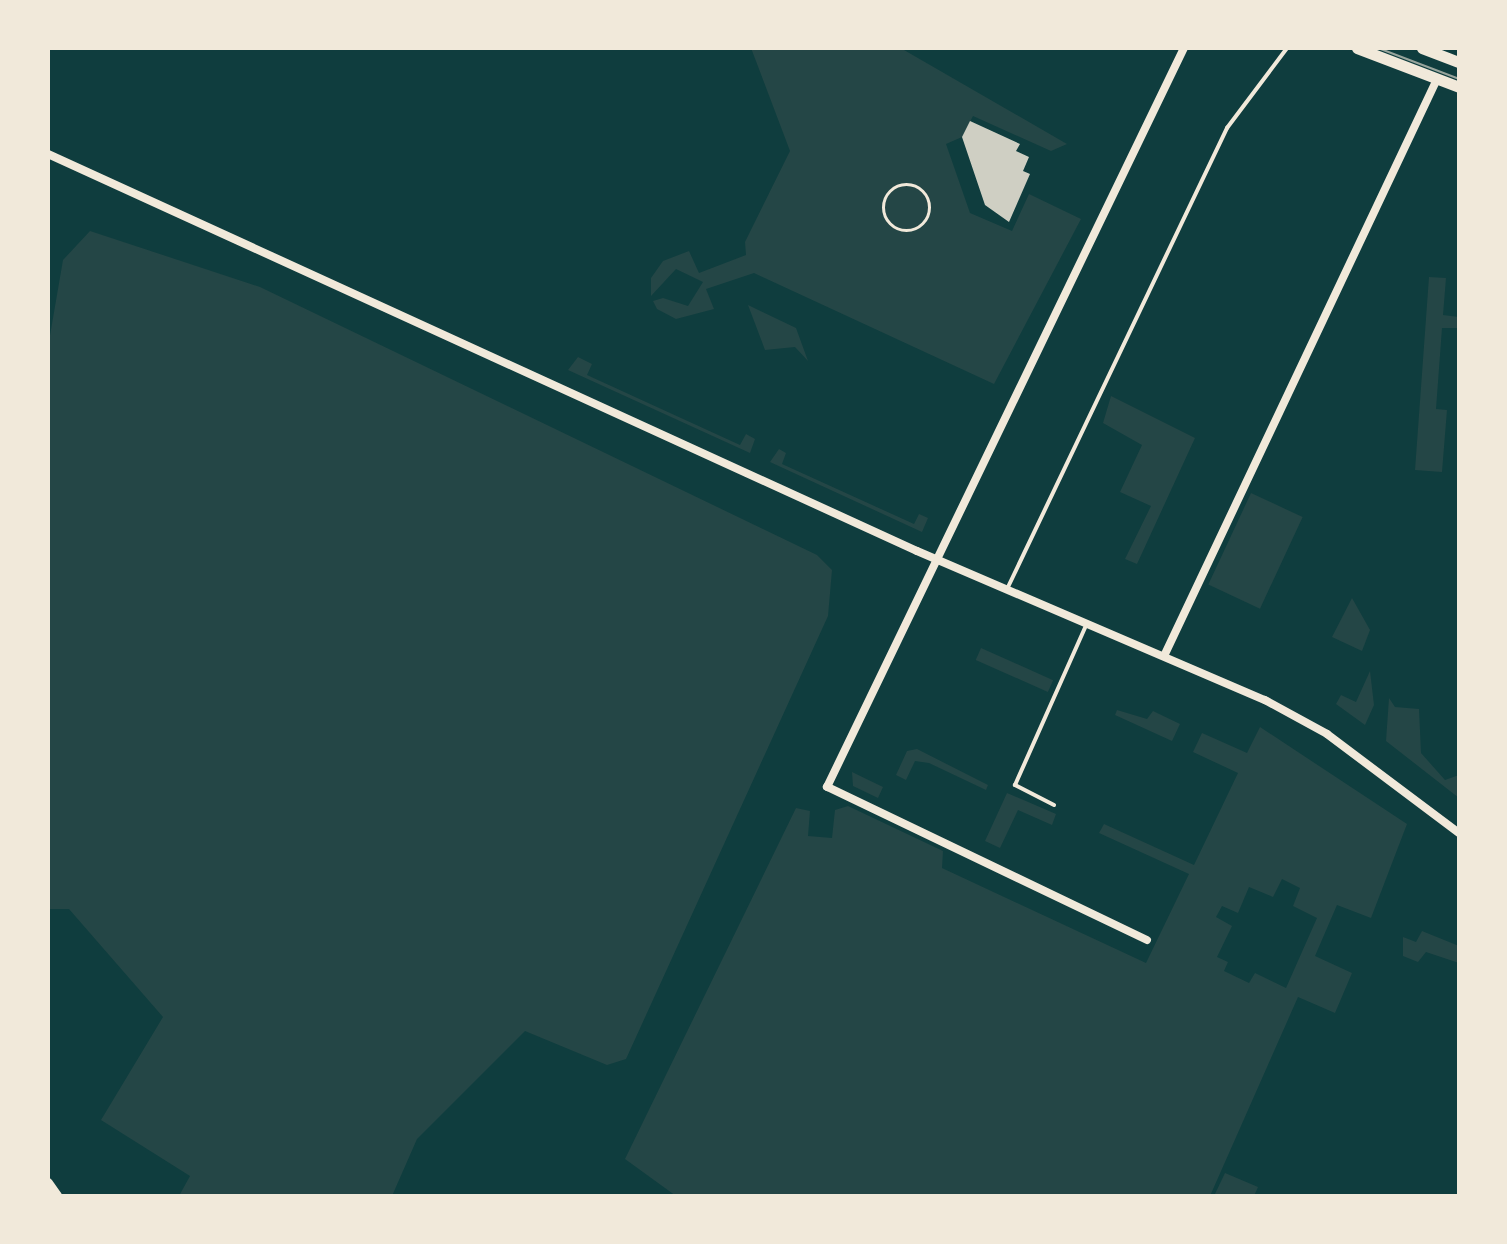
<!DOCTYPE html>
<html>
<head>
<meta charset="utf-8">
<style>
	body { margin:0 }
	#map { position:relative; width:1507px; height:1244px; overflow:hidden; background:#0f3d3e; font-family:Signika,sans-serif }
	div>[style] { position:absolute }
	.green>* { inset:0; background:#244646; transform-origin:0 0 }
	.building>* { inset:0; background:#cfcfc3 }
	.path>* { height:3px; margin:-1.5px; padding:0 1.5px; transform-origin:1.5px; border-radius:1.5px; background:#f1e9da }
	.path>.ring { margin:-1.5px; padding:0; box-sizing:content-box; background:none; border:3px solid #f1e9da; border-radius:50% }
	.service>* { height:4px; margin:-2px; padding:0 2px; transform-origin:2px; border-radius:2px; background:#f1e9da }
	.minor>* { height:8px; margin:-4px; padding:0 4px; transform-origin:4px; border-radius:4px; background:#f1e9da }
	.tertiary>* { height:10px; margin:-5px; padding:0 5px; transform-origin:5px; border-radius:5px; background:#f1e9da }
	.secondary>* { height:11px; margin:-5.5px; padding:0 5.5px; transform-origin:5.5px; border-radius:5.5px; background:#f1e9da }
	.tram>* { height:2px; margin:-1px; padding:0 1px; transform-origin:1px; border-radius:1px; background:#97a49c }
	span { translate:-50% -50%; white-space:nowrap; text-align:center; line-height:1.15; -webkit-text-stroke:6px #f1e9da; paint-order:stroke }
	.frame { position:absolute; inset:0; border:50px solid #f1e9da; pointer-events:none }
</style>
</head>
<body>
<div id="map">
	<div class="green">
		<div style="clip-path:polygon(751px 48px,904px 50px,1067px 144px,1051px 151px,973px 116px,962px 137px,946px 144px,970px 213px,1012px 231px,1029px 194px,1081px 219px,994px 384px,754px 273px,706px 289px,714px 309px,676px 319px,657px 309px,653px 301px,663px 298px,688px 306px,703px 282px,676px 269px,651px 296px,651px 278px,663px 261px,689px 251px,699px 273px,746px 255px,745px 242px,790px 151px)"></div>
		<div style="clip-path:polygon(90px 231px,260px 287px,817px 555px,832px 570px,828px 616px,626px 1059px,607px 1065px,525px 1031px,417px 1139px,392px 1196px,179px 1196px,190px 1176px,101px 1120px,163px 1017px,69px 909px,48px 909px,48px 347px,63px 260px)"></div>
		<div style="clip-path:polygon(1429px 277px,1446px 278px,1443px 315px,1459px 317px,1459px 328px,1442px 328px,1436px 409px,1447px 410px,1442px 472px,1415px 470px)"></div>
		<div style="clip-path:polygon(748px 305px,796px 328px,808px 361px,795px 347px,765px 350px)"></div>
		<div style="clip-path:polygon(578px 357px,592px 364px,587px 375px,740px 445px,746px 434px,755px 439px,750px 453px,568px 370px)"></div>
		<div style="clip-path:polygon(1111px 396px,1195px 438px,1137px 564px,1125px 559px,1151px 506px,1120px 492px,1142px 445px,1103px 423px)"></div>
		<div style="clip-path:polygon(779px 449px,786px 453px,782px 464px,914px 524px,919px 514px,928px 518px,922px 532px,770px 462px)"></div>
		<div style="left:1251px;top:493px;width:57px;height:101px;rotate:25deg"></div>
		<div style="clip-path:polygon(1352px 598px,1370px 630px,1362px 651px,1332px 637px)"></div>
		<div style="left:981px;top:648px;width:79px;height:13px;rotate:24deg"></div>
		<div style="clip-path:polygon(1370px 671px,1374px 705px,1365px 725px,1336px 704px,1341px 695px,1356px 702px)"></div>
		<div style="clip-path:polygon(1389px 698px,1395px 707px,1419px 709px,1421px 753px,1445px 780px,1459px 775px,1459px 798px,1386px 741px)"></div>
		<div style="clip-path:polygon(1117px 710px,1147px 719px,1153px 711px,1180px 724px,1172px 741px,1115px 715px)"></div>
		<div style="clip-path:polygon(evenodd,1260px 727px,1407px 824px,1371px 918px,1337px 905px,1315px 956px,1352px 973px,1335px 1013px,1298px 997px,1210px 1196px,676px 1196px,625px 1159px,796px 808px,810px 811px,808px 836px,832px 838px,835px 810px,848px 806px,943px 851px,942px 868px,1146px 963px,1189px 874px,1099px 833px,1104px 824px,1194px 865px,1238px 773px,1193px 752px,1202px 733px,1247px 753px,1260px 727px,1282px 879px,1300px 888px,1293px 906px,1317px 918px,1286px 988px,1255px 973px,1249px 983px,1224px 971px,1228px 962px,1217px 957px,1232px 926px,1216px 917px,1222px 906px,1238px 913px,1249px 887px,1273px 897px,1282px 879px)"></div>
		<div style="clip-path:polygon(917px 749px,988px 785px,986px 790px,929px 763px,915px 761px,906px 780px,896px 775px,907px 751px)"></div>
		<div style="clip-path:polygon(852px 772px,883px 787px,878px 798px,853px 786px)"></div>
		<div style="clip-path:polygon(1007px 793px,1056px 814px,1052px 825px,1018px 810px,1000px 848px,985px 841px)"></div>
		<div style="clip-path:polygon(1422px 931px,1459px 946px,1459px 963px,1426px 952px,1418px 962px,1403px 956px,1403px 937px,1416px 942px)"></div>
		<div style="clip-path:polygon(1225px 1173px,1258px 1187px,1254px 1196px,1214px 1196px)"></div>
	</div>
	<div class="building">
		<div style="clip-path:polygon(970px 121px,1020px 144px,1016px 151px,1029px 157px,1023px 171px,1030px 174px,1009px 222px,985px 205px,962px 137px)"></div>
	</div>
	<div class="path">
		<div class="ring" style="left:883px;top:184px;width:43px;height:43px"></div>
	</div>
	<div class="service">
		<div style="left:1008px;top:587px;width:509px;rotate:-64.49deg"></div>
		<div style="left:1227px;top:128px;width:100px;rotate:-53.1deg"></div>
		<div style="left:1054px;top:805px;width:44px;rotate:-152.9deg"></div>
		<div style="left:1015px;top:785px;width:177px;rotate:-66deg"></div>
	</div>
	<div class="minor">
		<div style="left:48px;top:154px;width:955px;rotate:24.55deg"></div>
		<div style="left:917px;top:551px;width:379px;rotate:23.2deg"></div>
		<div style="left:1265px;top:700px;width:71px;rotate:28.7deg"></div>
		<div style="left:1327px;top:734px;width:165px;rotate:36.9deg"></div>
		<div style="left:1165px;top:654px;width:636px;rotate:-64.68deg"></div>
		<div style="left:1147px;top:940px;width:355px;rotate:-154.4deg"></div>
		<div style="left:827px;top:787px;width:821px;rotate:-64.22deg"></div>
	</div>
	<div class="tertiary">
		<div style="left:48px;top:1183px;width:16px;rotate:55deg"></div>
	</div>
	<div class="secondary">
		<div style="left:1357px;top:48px;width:109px;rotate:20.9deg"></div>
		<div style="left:1422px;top:48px;width:40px;rotate:21deg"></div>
	</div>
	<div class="tram">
		<div style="left:1378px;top:48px;width:87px;rotate:20.9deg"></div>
	</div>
	<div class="frame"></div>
</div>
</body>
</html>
